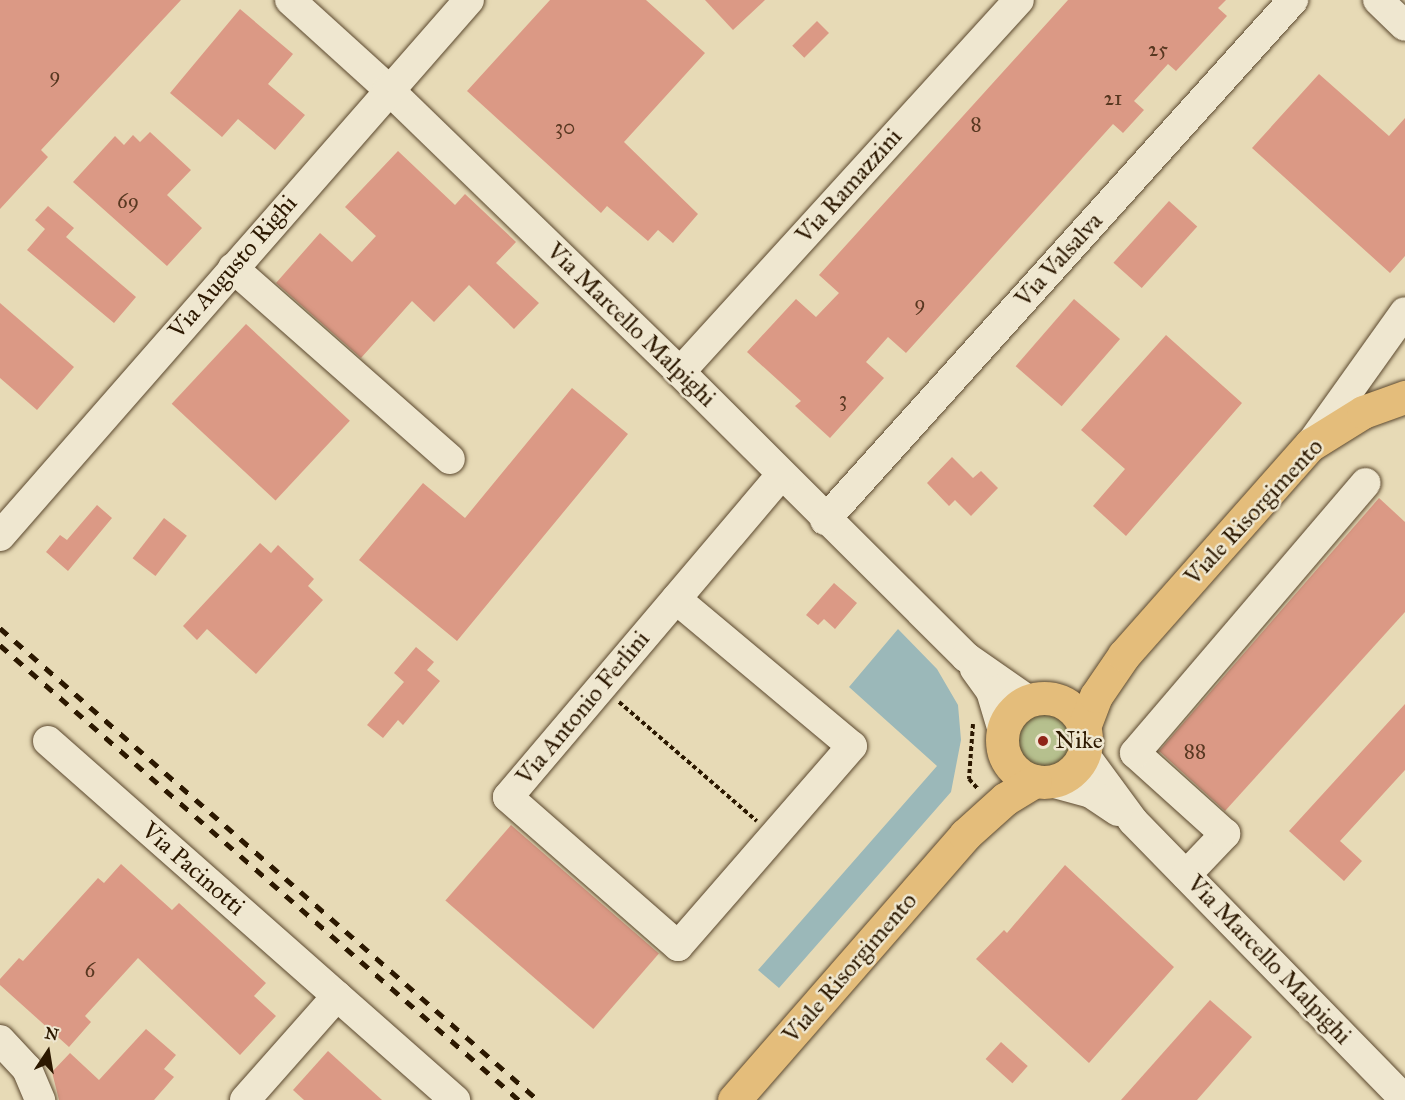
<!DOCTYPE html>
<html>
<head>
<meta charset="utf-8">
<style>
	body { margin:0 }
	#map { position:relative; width:1405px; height:1100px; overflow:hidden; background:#e7dab6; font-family:"IM FELL Great Primer",serif }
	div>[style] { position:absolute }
	.green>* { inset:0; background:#b6c08e }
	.round { border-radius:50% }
	.water>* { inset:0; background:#9bb8b9 }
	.building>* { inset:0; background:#db9985; transform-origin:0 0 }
	.path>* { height:4px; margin-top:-2px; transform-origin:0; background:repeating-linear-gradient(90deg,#2c1800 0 4.5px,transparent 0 7.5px) }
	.roads { filter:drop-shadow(0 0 2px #5b482e) drop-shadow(0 0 2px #5b482e) }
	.minor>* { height:30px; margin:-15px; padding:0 15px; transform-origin:15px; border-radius:15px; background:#efe7d0 }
	.major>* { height:33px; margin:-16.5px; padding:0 16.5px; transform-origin:16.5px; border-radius:16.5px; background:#e4bd7b }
	.major>.ring { margin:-16.5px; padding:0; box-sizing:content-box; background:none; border:33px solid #e4bd7b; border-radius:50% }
	.rail>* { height:4.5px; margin-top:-2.25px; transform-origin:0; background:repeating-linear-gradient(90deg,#2c1800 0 10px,transparent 0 20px) }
	.dots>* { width:16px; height:16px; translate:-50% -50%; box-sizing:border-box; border:3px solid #efe7d0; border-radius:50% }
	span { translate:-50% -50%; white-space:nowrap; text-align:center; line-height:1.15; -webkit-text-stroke:5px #efe7d0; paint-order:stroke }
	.number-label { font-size:21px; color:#583821 }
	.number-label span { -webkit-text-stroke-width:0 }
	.street-label { font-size:24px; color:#2c1800 }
	.poi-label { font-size:24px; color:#2c1800 }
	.left { translate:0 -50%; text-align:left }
	.north { position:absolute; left:18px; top:1022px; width:60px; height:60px; -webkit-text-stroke:4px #efe7d0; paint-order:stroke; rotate:12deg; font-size:16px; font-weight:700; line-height:24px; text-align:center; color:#2c1800 }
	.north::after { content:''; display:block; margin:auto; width:21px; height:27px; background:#2c1800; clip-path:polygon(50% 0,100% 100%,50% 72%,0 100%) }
</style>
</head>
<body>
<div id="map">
	<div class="green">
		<div class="round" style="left:1011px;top:707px;width:66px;height:66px"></div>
	</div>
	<div class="water">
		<div style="clip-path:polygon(898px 629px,937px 669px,958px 705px,961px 740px,951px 792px,779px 988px,758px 970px,937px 766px,849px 687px)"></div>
	</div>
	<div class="building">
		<div style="clip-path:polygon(0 0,181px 0,41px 150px,48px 157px,0 209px)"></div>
		<div style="clip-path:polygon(550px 0,646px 0,705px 53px,624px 142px,698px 214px,673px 243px,658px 230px,648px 241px,607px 206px,601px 213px,467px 91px)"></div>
		<div style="clip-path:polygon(705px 0,765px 0,733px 30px)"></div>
		<div style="clip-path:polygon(1068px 0,1226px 0,1218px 8px,1227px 16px,1176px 71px,1168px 64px,1134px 101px,1144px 110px,1123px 133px,1113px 124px,906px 353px,888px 337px,866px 362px,884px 378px,830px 438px,795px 406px,801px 401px,747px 352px,796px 299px,816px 317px,839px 293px,819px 275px)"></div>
		<div style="clip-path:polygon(240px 9px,293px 54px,268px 84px,305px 115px,275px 150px,238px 119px,222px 137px,170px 93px)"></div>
		<div style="left:817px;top:21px;width:17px;height:35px;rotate:45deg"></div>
		<div style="clip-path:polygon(1319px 74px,1389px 136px,1405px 118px,1405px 256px,1390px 273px,1252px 148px)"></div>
		<div style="clip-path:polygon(150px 132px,191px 170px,167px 195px,202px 228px,167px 266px,73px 182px,115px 136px,124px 145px,133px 135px,140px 142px)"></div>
		<div style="clip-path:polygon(398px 151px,455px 205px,465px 194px,516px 242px,496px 263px,539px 303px,514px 329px,469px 285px,434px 322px,412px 301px,361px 358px,276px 283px,320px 233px,352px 262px,376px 236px,345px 207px)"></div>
		<div style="left:1169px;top:201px;width:38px;height:83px;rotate:42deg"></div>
		<div style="clip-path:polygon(48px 206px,74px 228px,66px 237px,136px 297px,114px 323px,27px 250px,45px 229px,35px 220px)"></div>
		<div style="left:1074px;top:299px;width:61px;height:89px;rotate:41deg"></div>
		<div style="clip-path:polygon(0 303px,74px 367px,37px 410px,0 378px)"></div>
		<div style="left:246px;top:324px;width:142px;height:109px;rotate:43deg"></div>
		<div style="clip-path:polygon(1166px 335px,1242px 403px,1126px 536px,1093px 506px,1125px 469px,1081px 430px)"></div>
		<div style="clip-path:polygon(572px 388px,628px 434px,457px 641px,359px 560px,423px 483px,465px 518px)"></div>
		<div style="clip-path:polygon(952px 457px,973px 478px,981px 471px,998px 488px,971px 516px,955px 500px,949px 506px,927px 483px)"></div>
		<div style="clip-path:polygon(1379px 498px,1405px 522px,1405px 612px,1225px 811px,1159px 751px)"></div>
		<div style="clip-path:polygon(97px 505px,112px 518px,68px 571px,46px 552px,60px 535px,67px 540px)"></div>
		<div style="left:164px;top:518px;width:29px;height:51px;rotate:38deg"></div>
		<div style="clip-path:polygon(260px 543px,271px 553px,278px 545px,314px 579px,308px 586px,323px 600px,256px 674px,207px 629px,197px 640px,183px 626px)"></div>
		<div style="clip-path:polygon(834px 583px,857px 603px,835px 629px,824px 619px,818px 625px,806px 615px)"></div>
		<div style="clip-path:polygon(416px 647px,434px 662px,427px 670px,440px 681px,403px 725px,398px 720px,383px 738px,367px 725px,404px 682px,394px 673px)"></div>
		<div style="clip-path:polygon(1405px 704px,1405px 770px,1340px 841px,1362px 861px,1344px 881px,1289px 831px)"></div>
		<div style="left:511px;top:825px;width:196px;height:100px;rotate:41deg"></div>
		<div style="clip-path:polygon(121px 864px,172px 910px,179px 903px,266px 983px,254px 996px,276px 1016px,240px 1055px,138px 958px,85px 1016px,91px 1022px,69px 1047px,0 985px,0 979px,19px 958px,23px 961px,98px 878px,104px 883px)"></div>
		<div style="clip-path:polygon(1065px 865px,1174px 967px,1089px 1063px,976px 959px,1004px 930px,1007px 933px)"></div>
		<div style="clip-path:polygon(1210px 1000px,1252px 1037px,1197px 1100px,1121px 1100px)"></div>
		<div style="clip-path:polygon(146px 1029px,176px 1055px,164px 1069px,174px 1077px,154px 1100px,59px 1100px,52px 1072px,70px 1053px,99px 1080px)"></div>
		<div style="left:1001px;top:1042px;width:36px;height:23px;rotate:42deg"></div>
		<div style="clip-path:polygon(328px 1051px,382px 1100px,304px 1100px,293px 1090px)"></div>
	</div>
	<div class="path">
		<div style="left:619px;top:702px;width:182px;rotate:40.8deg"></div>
		<div style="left:973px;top:724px;width:55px;rotate:94.2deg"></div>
		<div style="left:969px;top:779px;width:15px;rotate:48deg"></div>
	</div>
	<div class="roads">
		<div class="minor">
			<div style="left:290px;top:0;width:132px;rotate:42.2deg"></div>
			<div style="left:388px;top:89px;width:407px;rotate:44.1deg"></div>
			<div style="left:680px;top:372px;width:404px;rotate:44.9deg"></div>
			<div style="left:966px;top:657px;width:77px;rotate:34.9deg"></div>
			<div style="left:1378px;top:0;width:37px;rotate:44deg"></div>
			<div style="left:233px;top:268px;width:289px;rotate:41.4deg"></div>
			<div style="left:680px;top:372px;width:503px;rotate:-47.66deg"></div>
			<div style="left:1310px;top:445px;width:163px;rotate:-54.5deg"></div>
			<div style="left:825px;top:520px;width:700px;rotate:-48.01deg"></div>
			<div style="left:0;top:536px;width:712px;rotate:-48.81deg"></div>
			<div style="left:676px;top:599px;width:229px;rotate:39.9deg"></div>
			<div style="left:852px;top:746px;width:265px;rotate:131deg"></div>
			<div style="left:678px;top:946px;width:226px;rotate:-138.8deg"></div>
			<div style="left:508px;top:797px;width:422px;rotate:-49.7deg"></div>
			<div style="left:975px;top:669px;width:27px;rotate:54deg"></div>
			<div style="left:991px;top:691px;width:42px;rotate:73.3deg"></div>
			<div style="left:48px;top:741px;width:543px;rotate:41.41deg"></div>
			<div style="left:1084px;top:754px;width:83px;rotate:53.8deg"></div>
			<div style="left:1133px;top:821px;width:390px;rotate:45.7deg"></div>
			<div style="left:1051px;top:782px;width:41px;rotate:15.4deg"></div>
			<div style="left:1091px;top:793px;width:32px;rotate:34deg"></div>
			<div style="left:1186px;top:875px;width:57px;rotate:-46.4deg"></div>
			<div style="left:1225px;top:834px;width:121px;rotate:-138deg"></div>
			<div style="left:1135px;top:753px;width:355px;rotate:-49.5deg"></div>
			<div style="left:0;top:1040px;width:40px;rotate:47deg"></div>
			<div style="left:27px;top:1069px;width:34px;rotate:67deg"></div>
			<div style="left:245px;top:1100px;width:139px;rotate:-48.5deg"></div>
		</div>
		<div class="major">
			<div class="ring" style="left:1002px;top:698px;width:51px;height:51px"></div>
			<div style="left:1084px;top:727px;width:33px;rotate:-69deg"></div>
			<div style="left:1096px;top:696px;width:50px;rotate:-55.7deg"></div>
			<div style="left:1124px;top:655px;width:281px;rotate:-48.5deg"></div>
			<div style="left:1310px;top:445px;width:62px;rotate:-31.9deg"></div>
			<div style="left:1363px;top:412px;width:45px;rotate:-19.7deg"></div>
			<div style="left:734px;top:1100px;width:352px;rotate:-48.9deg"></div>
			<div style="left:965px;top:835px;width:54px;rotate:-42deg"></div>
			<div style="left:1005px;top:799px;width:35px;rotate:-31deg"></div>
		</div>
	</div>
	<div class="rail">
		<div style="left:0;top:628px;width:716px;rotate:41.26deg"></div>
		<div style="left:0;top:645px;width:690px;rotate:41.24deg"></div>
	</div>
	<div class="dots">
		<div style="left:1043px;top:741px;background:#8f2418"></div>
	</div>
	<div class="number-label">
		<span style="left:1158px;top:49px">25</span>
		<span style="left:55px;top:75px">9</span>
		<span style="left:1113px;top:98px">21</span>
		<span style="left:976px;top:124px">8</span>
		<span style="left:565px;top:127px">30</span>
		<span style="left:128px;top:201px">69</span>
		<span style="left:920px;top:303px">9</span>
		<span style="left:843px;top:399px">3</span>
		<span style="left:1195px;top:751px">88</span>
		<span style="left:90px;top:970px">6</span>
	</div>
	<div class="street-label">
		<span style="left:849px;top:186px;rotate:-48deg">Via Ramazzini</span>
		<span style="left:1059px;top:260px;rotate:-48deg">Via Valsalva</span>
		<span style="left:233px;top:267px;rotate:-49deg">Via Augusto Righi</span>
		<span style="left:631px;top:325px;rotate:44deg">Via Marcello Malpighi</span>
		<span style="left:1254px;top:512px;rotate:-47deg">Viale Risorgimento</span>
		<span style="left:583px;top:708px;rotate:-50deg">Via Antonio Ferlini</span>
		<span style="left:193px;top:869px;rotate:41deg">Via Pacinotti</span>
		<span style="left:1269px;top:960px;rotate:46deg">Via Marcello Malpighi</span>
		<span style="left:850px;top:968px;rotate:-49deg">Viale Risorgimento</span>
	</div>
	<div class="poi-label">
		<span class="left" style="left:1055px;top:741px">Nike</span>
	</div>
	<div class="north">N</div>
</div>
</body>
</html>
